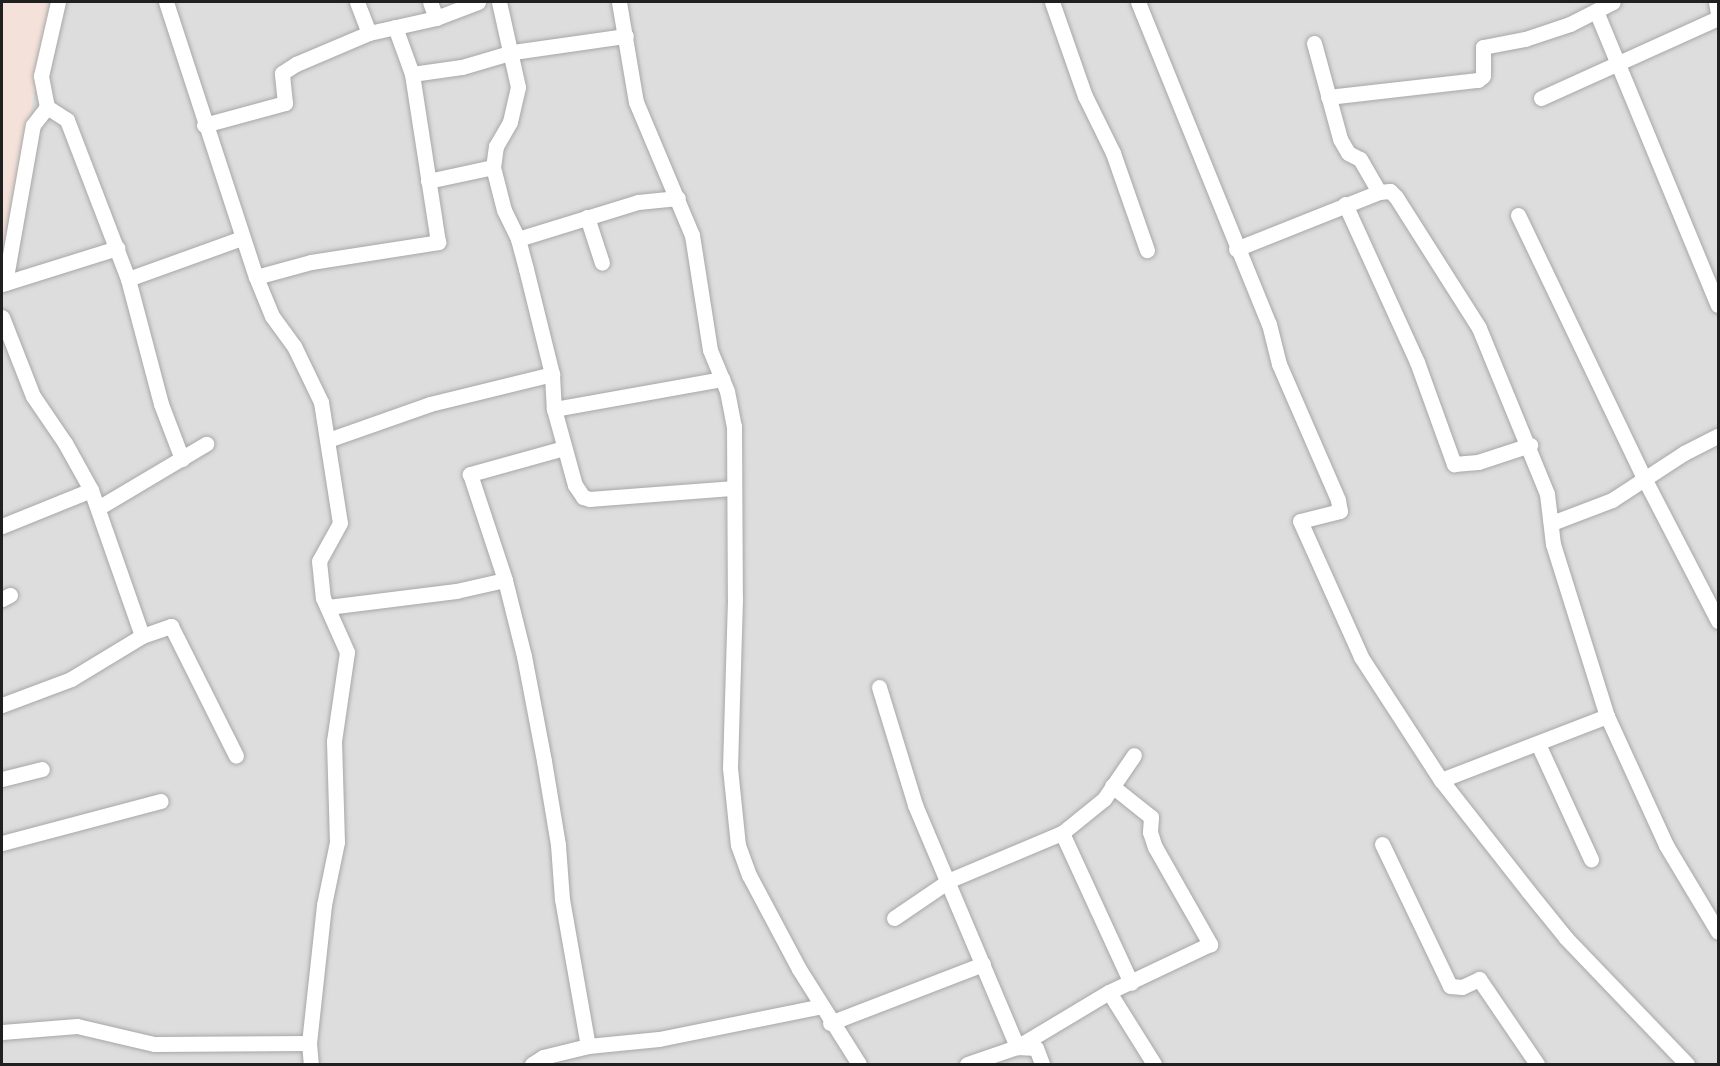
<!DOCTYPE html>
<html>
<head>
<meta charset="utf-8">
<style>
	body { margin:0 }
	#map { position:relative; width:1720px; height:1066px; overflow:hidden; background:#f1eee6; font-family:Montserrat,sans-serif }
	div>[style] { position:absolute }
	.residential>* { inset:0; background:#dedddd; transform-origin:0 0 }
	.military>* { inset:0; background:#f4e1d9 }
	.roads { filter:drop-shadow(0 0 2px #a7a7a7) drop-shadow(0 0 2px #a7a7a7) }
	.minor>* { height:15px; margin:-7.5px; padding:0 7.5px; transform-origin:7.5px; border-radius:7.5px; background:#fff }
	span { translate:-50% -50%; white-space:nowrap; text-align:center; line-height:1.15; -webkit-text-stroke:4.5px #fff; paint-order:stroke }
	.frame { position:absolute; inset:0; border:3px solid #202020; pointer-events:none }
</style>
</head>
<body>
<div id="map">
	<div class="residential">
		<div style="left:2px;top:2px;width:1716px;height:1062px"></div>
	</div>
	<div class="military">
		<div style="clip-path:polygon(2px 2px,52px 2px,2px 261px)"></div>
	</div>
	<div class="roads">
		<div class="minor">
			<div style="left:166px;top:2px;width:289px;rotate:71.9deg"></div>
			<div style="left:256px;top:277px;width:42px;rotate:67.7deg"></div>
			<div style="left:272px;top:316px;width:37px;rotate:54deg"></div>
			<div style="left:294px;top:346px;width:62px;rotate:64.3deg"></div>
			<div style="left:321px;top:402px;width:122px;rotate:81.1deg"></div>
			<div style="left:340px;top:523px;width:43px;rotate:118.9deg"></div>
			<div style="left:319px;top:561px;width:37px;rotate:84deg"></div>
			<div style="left:323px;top:598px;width:59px;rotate:66deg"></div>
			<div style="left:347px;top:652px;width:90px;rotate:98.3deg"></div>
			<div style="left:334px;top:741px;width:101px;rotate:88.3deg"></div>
			<div style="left:337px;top:842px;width:64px;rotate:101.7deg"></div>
			<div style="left:324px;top:905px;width:139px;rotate:96.2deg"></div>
			<div style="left:309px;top:1043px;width:21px;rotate:85deg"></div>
			<div style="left:357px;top:2px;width:33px;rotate:69deg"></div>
			<div style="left:430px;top:2px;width:17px;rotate:69deg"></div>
			<div style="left:499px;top:2px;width:87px;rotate:77.4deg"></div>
			<div style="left:518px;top:87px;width:36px;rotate:103deg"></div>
			<div style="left:510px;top:122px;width:28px;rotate:120deg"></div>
			<div style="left:496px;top:146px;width:21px;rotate:98deg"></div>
			<div style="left:493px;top:167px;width:44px;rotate:75.7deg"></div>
			<div style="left:504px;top:210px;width:32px;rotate:64deg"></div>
			<div style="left:518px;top:239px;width:31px;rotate:75deg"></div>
			<div style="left:526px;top:269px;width:108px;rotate:76.1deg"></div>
			<div style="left:552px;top:374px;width:35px;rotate:87deg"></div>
			<div style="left:554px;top:409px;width:79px;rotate:74.6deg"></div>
			<div style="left:575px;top:485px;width:14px;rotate:56deg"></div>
			<div style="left:583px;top:497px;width:7px;rotate:16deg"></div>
			<div style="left:590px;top:499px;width:144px;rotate:-4.4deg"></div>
			<div style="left:619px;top:2px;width:101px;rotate:80.4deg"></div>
			<div style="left:636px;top:102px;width:144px;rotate:67.2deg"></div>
			<div style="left:692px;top:235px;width:116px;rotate:81.1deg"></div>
			<div style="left:710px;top:350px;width:44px;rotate:67.5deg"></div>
			<div style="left:727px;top:391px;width:36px;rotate:79deg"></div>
			<div style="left:734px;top:426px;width:173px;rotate:89.7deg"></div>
			<div style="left:735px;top:599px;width:169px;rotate:91.7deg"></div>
			<div style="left:730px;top:768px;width:77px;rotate:84.1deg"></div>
			<div style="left:738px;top:845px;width:32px;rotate:70deg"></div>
			<div style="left:749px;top:875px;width:106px;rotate:62deg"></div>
			<div style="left:799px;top:969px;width:112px;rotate:57.7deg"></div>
			<div style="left:1052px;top:2px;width:100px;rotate:70.7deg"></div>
			<div style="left:1085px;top:96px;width:64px;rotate:63.8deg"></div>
			<div style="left:1113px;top:153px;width:103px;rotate:70.7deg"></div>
			<div style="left:1138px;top:2px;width:348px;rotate:67.9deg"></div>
			<div style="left:1269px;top:324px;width:41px;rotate:76deg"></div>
			<div style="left:1279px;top:364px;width:148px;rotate:66.5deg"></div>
			<div style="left:1338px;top:500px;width:11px;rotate:80deg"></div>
			<div style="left:1340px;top:511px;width:41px;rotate:166deg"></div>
			<div style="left:1300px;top:521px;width:149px;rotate:65.8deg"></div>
			<div style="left:1361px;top:657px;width:147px;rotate:57deg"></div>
			<div style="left:1441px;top:780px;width:141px;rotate:51.9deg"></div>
			<div style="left:1528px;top:891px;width:60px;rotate:51deg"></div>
			<div style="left:1566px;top:938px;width:175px;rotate:46.2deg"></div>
			<div style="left:1716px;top:2px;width:11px;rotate:80deg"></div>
			<div style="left:1596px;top:11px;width:318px;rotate:67.5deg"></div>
			<div style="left:395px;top:27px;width:50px;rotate:70.1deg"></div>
			<div style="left:412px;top:74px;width:50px;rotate:-8deg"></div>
			<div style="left:462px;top:67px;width:53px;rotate:-16.4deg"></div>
			<div style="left:513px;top:52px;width:114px;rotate:-8.1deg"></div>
			<div style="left:1314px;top:43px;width:99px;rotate:74.8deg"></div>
			<div style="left:1340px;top:139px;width:16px;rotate:60deg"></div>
			<div style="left:1348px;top:153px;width:13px;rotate:27deg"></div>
			<div style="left:1360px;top:159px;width:38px;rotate:60deg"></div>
			<div style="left:1328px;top:97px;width:151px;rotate:-6.5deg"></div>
			<div style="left:1478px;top:80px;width:6px;rotate:-39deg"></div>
			<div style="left:1483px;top:76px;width:29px;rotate:-90deg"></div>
			<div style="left:1483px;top:47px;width:43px;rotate:-10.8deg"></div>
			<div style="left:1525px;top:39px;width:47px;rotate:-18.4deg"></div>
			<div style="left:1570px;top:24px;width:48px;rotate:-27.1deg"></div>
			<div style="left:1541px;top:98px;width:194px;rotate:-24.3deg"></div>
			<div style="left:47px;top:107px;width:32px;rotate:-101deg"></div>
			<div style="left:41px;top:76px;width:76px;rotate:-77.1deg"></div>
			<div style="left:204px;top:125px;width:84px;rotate:-15.2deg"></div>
			<div style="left:285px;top:103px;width:30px;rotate:-96deg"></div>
			<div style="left:282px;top:73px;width:17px;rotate:-33deg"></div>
			<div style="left:296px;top:64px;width:79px;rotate:-23deg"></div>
			<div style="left:369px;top:33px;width:69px;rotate:-12.6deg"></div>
			<div style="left:436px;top:18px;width:45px;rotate:-20.9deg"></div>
			<div style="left:428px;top:181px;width:66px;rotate:-12.2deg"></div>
			<div style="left:1345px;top:204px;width:174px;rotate:65.5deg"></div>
			<div style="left:1417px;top:362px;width:109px;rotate:70.1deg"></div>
			<div style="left:1454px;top:464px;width:24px;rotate:-5deg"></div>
			<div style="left:1478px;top:462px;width:55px;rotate:-18.1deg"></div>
			<div style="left:1518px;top:215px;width:294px;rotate:64.4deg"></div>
			<div style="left:1645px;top:480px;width:159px;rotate:62.6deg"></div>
			<div style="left:587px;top:217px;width:48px;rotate:71.9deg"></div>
			<div style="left:518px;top:239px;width:126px;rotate:-17.1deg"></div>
			<div style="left:638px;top:202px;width:40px;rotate:-5.7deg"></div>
			<div style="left:1236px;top:249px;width:154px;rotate:-21.7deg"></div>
			<div style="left:1379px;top:192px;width:11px;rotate:-5deg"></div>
			<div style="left:1390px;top:191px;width:8px;rotate:45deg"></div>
			<div style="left:1396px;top:197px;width:155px;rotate:57.6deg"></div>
			<div style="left:1479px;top:328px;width:179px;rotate:67.7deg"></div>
			<div style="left:1547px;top:494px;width:50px;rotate:83.2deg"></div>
			<div style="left:1553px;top:544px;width:180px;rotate:72.6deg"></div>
			<div style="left:1607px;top:716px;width:142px;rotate:65.4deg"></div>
			<div style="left:1666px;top:845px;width:101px;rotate:59.1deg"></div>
			<div style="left:256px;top:277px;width:57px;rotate:-15.3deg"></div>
			<div style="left:311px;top:262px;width:129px;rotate:-8.9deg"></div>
			<div style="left:438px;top:242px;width:170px;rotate:-98.8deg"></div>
			<div style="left:128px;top:279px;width:129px;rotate:75.2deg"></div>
			<div style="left:161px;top:404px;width:59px;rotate:69.1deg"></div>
			<div style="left:5px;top:283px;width:160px;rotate:-80deg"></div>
			<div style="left:33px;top:125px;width:23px;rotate:-52deg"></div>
			<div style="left:47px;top:107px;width:24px;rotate:33deg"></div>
			<div style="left:67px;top:120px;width:170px;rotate:69deg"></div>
			<div style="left:128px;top:279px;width:121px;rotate:-19.8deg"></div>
			<div style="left:2px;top:284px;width:121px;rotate:-17.4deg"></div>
			<div style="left:2px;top:317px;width:85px;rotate:68.6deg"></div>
			<div style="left:33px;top:396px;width:57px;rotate:55.8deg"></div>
			<div style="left:65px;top:443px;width:54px;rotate:61deg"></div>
			<div style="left:91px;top:490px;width:155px;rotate:70.7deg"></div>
			<div style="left:554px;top:409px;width:171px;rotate:-10.1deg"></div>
			<div style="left:328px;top:440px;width:108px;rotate:-19.4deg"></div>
			<div style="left:430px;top:404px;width:126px;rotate:-13.8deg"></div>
			<div style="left:564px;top:448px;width:98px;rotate:164.5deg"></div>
			<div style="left:470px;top:474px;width:112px;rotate:71.7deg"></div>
			<div style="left:505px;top:580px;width:78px;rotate:76deg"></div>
			<div style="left:524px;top:656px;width:107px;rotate:79.2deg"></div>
			<div style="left:544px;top:761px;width:85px;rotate:80.5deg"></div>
			<div style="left:558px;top:845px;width:54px;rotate:85.8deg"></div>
			<div style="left:562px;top:899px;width:149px;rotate:80deg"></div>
			<div style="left:98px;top:508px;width:126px;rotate:-30.7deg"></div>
			<div style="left:1550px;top:519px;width:7px;rotate:16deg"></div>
			<div style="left:1557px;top:521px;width:59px;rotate:-20.9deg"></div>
			<div style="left:1612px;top:500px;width:86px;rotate:-33.1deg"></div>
			<div style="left:1684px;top:453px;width:38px;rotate:-27deg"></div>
			<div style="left:2px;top:526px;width:96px;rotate:-22deg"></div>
			<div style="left:2px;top:599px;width:9px;rotate:-27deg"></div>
			<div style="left:328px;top:607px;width:129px;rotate:-7.1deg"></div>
			<div style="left:456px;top:591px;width:50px;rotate:-12.7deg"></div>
			<div style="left:879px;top:687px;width:123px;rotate:73deg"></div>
			<div style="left:915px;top:805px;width:263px;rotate:67.1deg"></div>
			<div style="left:1017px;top:1047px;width:107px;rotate:-30.9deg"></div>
			<div style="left:2px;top:705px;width:74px;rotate:-20.6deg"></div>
			<div style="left:71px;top:679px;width:83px;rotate:-31.2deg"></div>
			<div style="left:142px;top:636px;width:31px;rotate:-19deg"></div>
			<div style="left:171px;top:626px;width:145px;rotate:63.4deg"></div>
			<div style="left:1538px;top:744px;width:127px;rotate:65.3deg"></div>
			<div style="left:2px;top:779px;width:41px;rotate:-14deg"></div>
			<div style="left:1441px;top:780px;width:178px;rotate:-21.1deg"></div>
			<div style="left:1112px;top:786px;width:50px;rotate:38.5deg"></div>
			<div style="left:1151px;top:817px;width:15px;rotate:94deg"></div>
			<div style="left:1150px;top:832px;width:16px;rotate:72deg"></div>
			<div style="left:1155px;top:847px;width:112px;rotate:60.4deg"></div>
			<div style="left:1210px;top:944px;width:112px;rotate:154.6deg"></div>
			<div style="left:1109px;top:992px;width:85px;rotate:58deg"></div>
			<div style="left:1062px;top:833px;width:54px;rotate:-39deg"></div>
			<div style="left:1104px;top:799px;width:53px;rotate:-55.7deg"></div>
			<div style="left:2px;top:843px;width:164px;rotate:-14.8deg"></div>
			<div style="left:1382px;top:844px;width:157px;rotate:64.4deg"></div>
			<div style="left:1450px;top:986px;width:12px;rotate:5deg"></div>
			<div style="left:1462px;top:987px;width:19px;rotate:-25deg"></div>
			<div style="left:1479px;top:979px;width:103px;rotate:55.7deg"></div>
			<div style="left:894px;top:918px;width:68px;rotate:-34.2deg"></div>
			<div style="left:950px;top:880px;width:121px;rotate:-22.8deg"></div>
			<div style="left:1062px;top:833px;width:165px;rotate:65.3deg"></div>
			<div style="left:830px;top:1023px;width:164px;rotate:-21.1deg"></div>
			<div style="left:2px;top:1032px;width:75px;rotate:-4.6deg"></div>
			<div style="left:77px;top:1026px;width:79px;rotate:13.2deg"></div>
			<div style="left:154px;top:1044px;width:155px;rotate:-0.4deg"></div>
			<div style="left:532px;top:1064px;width:13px;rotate:-32deg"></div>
			<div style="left:543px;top:1057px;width:46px;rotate:-13.7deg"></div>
			<div style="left:588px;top:1046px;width:71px;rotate:-5.6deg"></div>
			<div style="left:659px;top:1039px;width:166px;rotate:-11.4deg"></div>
			<div style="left:967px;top:1064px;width:53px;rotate:-18.8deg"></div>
			<div style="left:1017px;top:1047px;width:19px;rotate:3deg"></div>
			<div style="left:1036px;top:1048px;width:17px;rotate:69deg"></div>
		</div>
	</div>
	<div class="frame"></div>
</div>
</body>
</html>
